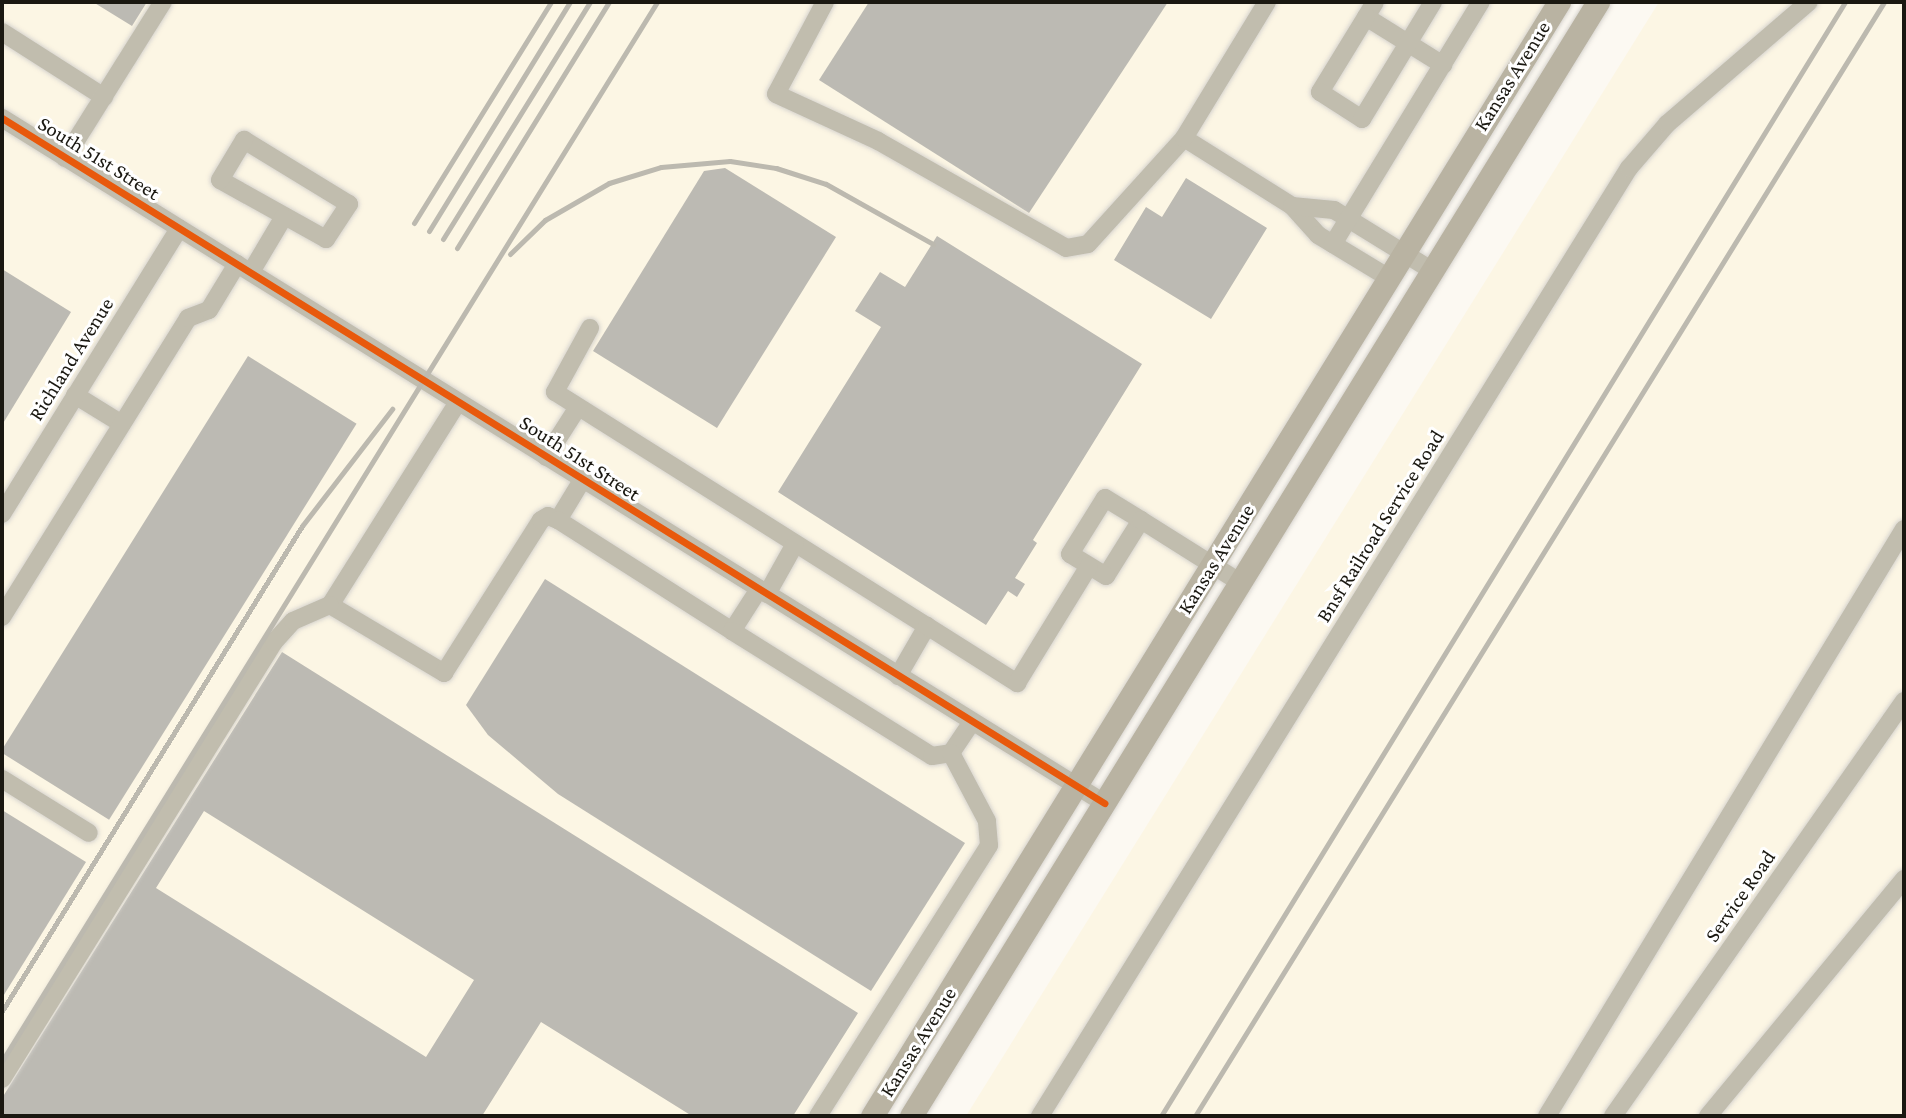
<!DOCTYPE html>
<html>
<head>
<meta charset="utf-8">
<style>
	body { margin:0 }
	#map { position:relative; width:1906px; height:1118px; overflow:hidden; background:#fcf9f2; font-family:"Crimson Pro",serif }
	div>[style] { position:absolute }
	.built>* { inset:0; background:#fcf6e4 }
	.building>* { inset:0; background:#bcbab3; transform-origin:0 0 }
	.roads { filter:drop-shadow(0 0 2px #d7d4cf) drop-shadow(0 0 2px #d7d4cf) }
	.minor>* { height:18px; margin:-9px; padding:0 9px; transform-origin:9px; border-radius:9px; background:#c1bdae }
	.major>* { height:23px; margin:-11.5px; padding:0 11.5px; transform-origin:11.5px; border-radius:11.5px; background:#b9b3a2 }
	.rail>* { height:5px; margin:-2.5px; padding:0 2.5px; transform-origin:2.5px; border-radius:2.5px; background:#bcb9af }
	.cycleway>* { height:7px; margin:-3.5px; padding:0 3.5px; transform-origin:3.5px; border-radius:3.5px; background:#e8590c }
	span { translate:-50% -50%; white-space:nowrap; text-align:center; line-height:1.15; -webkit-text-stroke:6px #fff; paint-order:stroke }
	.street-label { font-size:21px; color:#1a1811 }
	.frame { position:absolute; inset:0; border:4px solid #1a1811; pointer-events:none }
</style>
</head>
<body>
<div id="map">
	<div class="built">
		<div style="clip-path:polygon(2px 2px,1554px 2px,861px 1116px,2px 1116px)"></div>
		<div style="clip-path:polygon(1659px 2px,1904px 2px,1904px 1116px,966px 1116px)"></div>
	</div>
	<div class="building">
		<div style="clip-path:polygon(93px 2px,147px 2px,132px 26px)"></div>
		<div style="clip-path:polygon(869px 2px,1168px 2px,1029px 213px,819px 80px)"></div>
		<div style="clip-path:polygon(725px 168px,836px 237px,717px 428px,593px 351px,704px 171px)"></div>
		<div style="clip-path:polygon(1186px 178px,1267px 228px,1211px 319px,1114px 260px,1146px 207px,1162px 217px)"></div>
		<div style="clip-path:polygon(937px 236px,1142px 364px,1033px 540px,1037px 543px,1015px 578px,1025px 584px,1017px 597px,1008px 591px,986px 625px,778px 492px,881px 327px,855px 311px,880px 272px,905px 287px)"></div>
		<div style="clip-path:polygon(2px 269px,71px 312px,2px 425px)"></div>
		<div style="left:248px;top:356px;width:128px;height:467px;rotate:32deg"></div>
		<div style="clip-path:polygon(545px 579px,965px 843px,871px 991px,558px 794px,488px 735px,466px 705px)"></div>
		<div style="clip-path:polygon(evenodd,282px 652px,858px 1013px,793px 1116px,692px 1116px,541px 1022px,482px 1116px,2px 1116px,2px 1098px,282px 652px,204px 811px,474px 980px,426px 1057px,156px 888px,204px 811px)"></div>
		<div style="clip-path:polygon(2px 810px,86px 862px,2px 998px)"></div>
	</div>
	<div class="roads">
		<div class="minor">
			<div style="left:825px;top:2px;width:104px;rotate:118deg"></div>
			<div style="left:776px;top:94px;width:112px;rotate:24.7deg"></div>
			<div style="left:878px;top:141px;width:216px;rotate:29.6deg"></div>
			<div style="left:1066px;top:248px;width:22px;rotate:-10deg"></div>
			<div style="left:1088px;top:244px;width:143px;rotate:-47.8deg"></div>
			<div style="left:1184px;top:138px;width:128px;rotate:32.2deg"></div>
			<div style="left:1292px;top:206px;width:39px;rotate:48deg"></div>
			<div style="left:1318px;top:235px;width:83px;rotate:31.2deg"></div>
			<div style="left:1375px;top:2px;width:17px;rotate:121deg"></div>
			<div style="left:1366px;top:17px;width:91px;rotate:31.9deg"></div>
			<div style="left:1366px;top:17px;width:88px;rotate:121.5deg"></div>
			<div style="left:1320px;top:92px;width:50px;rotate:32.7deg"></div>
			<div style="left:1362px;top:119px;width:137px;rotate:-58.7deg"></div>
			<div style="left:2px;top:32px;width:121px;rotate:32.5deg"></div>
			<div style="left:2px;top:118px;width:1298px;rotate:31.86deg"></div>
			<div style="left:1184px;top:138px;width:159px;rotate:-58.6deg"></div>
			<div style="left:244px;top:140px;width:123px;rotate:31.4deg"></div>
			<div style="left:349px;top:204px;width:42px;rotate:123.3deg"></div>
			<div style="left:326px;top:239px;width:121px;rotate:-150.9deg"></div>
			<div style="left:220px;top:180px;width:47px;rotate:-59deg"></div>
			<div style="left:65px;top:158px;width:184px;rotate:-57.9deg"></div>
			<div style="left:1292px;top:206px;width:42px;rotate:5.4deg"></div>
			<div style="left:1334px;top:210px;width:114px;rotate:31.7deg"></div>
			<div style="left:1333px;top:244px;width:284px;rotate:-58.6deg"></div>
			<div style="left:251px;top:272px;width:63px;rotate:-59.3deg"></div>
			<div style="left:590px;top:328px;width:73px;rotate:118.7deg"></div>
			<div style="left:555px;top:392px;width:439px;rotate:32.2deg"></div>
			<div style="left:75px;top:395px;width:55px;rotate:31.7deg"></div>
			<div style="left:458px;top:402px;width:240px;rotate:122.2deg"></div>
			<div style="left:330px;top:605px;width:133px;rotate:30.8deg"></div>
			<div style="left:444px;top:673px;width:181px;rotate:-57.6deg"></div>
			<div style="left:541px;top:520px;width:8px;rotate:-30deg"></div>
			<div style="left:548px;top:516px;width:11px;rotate:22deg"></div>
			<div style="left:558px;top:520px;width:44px;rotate:-58.8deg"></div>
			<div style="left:546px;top:457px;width:59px;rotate:-57.4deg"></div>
			<div style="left:2px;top:514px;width:336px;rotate:-58.2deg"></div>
			<div style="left:558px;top:520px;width:206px;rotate:32.5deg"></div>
			<div style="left:1141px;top:520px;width:66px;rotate:122deg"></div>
			<div style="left:1106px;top:576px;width:42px;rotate:-148.6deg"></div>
			<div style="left:1070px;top:554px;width:66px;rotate:-58deg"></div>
			<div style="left:1105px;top:498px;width:42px;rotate:31.4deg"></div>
			<div style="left:1141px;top:520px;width:118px;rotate:32.2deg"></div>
			<div style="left:759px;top:589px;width:50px;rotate:122.7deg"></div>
			<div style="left:732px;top:631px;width:236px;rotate:32deg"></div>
			<div style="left:932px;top:756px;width:19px;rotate:-9deg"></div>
			<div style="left:951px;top:753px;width:37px;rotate:-56deg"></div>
			<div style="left:767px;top:594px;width:57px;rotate:-60.8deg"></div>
			<div style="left:2px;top:617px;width:352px;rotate:-58.1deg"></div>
			<div style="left:188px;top:318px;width:22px;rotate:-21deg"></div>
			<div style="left:209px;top:310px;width:54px;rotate:-58.7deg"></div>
			<div style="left:898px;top:676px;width:58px;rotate:-59.9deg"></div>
			<div style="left:927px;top:626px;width:107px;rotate:32.3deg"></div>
			<div style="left:1017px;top:683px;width:137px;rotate:-58.4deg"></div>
			<div style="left:2px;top:779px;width:102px;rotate:31.8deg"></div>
			<div style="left:2px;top:1079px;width:515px;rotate:-58.1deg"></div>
			<div style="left:274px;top:642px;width:28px;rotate:-48deg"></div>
			<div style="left:293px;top:621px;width:40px;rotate:-23.4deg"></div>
			<div style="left:818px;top:1116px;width:320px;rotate:-57.7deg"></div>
			<div style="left:989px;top:845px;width:24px;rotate:-95deg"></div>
			<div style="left:987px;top:821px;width:77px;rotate:-117.9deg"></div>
			<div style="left:1040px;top:1116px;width:1116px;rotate:-58.15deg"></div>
			<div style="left:1629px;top:168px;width:58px;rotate:-49.2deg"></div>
			<div style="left:1667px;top:124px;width:187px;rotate:-40.7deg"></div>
			<div style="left:1547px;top:1116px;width:687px;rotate:-58.69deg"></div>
			<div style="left:1613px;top:1116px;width:507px;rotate:-54.96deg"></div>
			<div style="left:1708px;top:1116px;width:308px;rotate:-50.4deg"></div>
		</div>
		<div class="major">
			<div style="left:872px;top:1116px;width:1309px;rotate:-58.34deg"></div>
			<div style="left:911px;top:1116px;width:1309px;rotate:-58.34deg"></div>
		</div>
	</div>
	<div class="rail">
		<div style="left:414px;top:223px;width:260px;rotate:-58.2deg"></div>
		<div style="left:429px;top:231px;width:269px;rotate:-58.4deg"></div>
		<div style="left:443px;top:239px;width:279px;rotate:-58.2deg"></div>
		<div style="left:457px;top:248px;width:289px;rotate:-58.3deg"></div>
		<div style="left:510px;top:254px;width:49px;rotate:-44.2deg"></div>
		<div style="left:545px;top:220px;width:74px;rotate:-30deg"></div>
		<div style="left:609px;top:183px;width:54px;rotate:-17.1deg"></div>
		<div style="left:661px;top:167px;width:69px;rotate:-5deg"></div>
		<div style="left:730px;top:161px;width:47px;rotate:8.7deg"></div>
		<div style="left:776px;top:168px;width:52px;rotate:17.7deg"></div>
		<div style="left:826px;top:184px;width:123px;rotate:29.3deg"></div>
		<div style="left:2px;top:1011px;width:570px;rotate:-58.26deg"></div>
		<div style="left:302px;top:526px;width:148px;rotate:-52.4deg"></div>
		<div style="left:2px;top:1061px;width:1245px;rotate:-58.26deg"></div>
		<div style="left:1161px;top:1116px;width:1307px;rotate:-58.45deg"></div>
		<div style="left:1195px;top:1116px;width:1310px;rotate:-58.26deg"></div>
	</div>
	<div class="cycleway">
		<div style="left:2px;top:118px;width:1298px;rotate:31.86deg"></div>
	</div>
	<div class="street-label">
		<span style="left:1512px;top:76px;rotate:-58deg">Kansas Avenue</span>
		<span style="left:99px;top:158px;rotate:32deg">South 51st Street</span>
		<span style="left:71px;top:359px;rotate:-58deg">Richland Avenue</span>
		<span style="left:580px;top:458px;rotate:33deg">South 51st Street</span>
		<span style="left:1380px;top:526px;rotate:-58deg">Bnsf Railroad Service Road</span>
		<span style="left:1216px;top:559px;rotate:-58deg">Kansas Avenue</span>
		<span style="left:1740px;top:896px;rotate:-55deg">Service Road</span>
		<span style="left:918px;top:1042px;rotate:-58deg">Kansas Avenue</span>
	</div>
	<div class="frame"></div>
</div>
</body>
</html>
